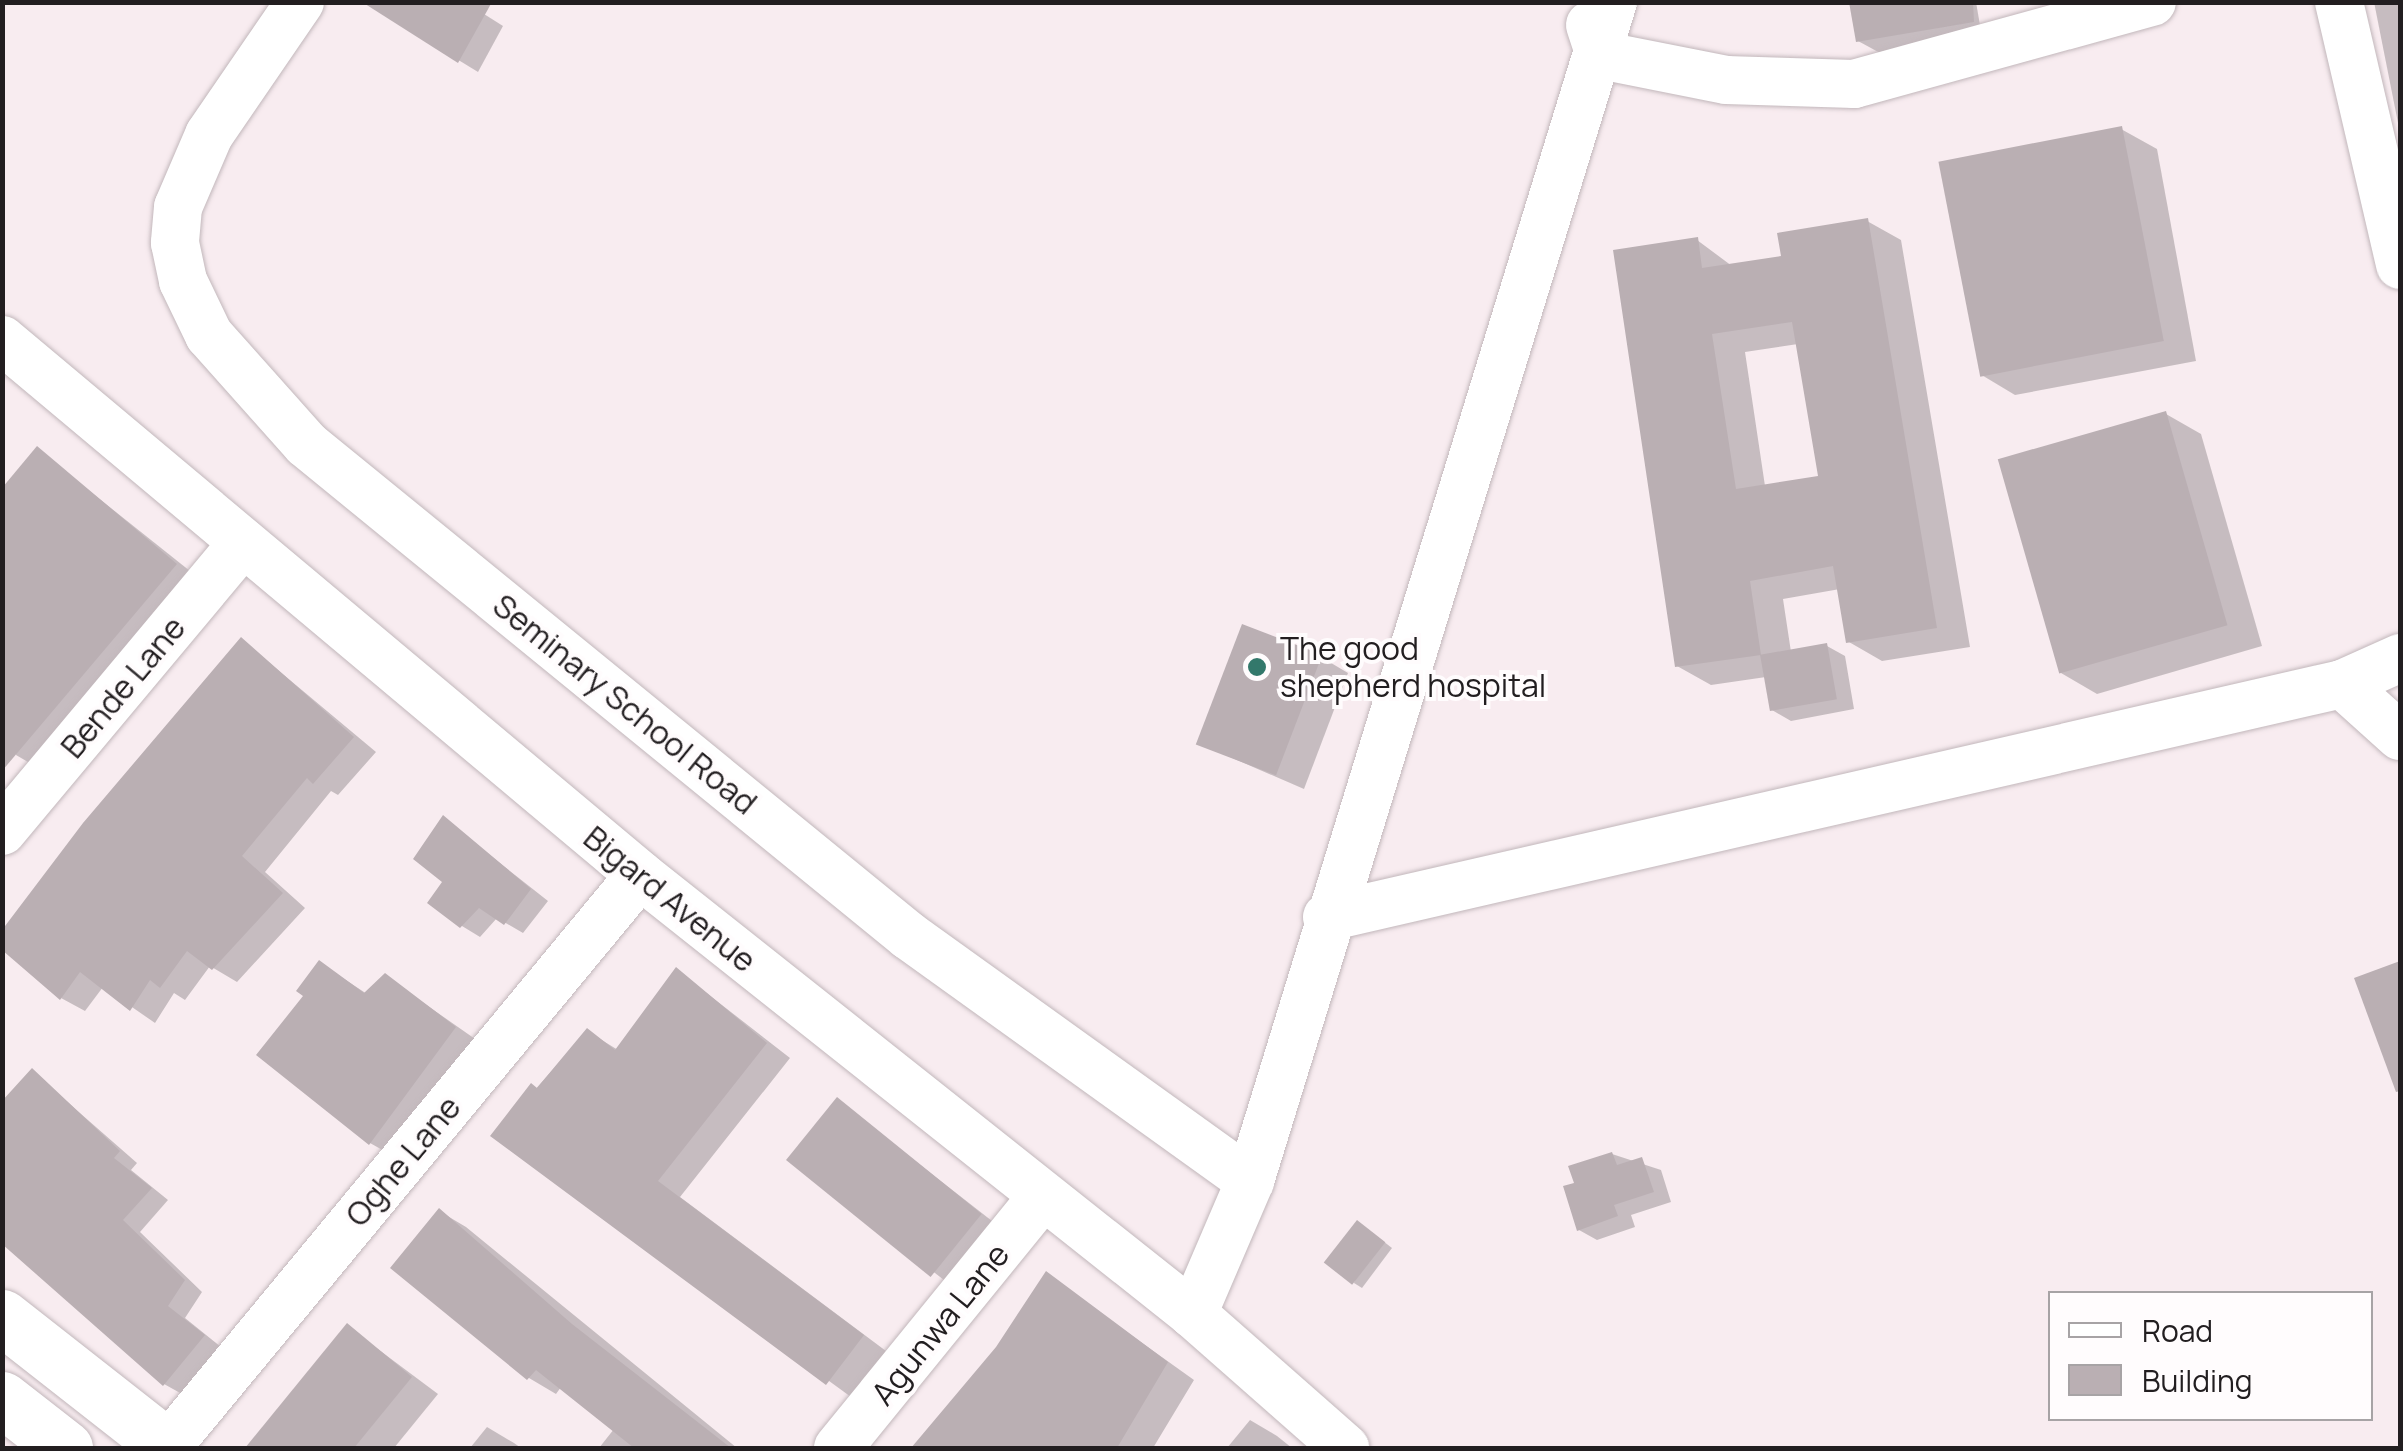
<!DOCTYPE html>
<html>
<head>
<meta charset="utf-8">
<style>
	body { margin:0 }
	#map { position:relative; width:2403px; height:1451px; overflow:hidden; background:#f8ecf0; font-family:Manrope,sans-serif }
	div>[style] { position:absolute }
	.shadow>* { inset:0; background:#0003; transform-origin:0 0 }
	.building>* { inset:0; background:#baafb3; transform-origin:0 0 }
	.roads { filter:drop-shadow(0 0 2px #c2b7bb) drop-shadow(0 0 2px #c2b7bb) }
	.minor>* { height:48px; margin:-24px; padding:0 24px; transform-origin:24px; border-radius:24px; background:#fff }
	.primary>* { height:55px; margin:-27.5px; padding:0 27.5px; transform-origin:27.5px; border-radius:27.5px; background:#fff }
	.dots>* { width:28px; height:28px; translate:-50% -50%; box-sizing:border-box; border:5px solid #fffcfd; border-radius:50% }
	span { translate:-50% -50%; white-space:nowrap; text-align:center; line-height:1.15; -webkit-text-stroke:8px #fffcfd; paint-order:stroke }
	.poi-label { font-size:32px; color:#221e20 }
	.left { translate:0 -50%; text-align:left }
	.street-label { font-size:32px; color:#221e20 }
	.frame { position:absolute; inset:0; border:5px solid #221e20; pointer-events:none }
	.legend { position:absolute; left:2048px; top:1291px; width:325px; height:130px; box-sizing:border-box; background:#fffcfd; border:2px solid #a7a3a5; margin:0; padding:12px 18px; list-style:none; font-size:30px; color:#221e20 }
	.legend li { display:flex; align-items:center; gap:20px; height:50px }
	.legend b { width:50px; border:2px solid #a7a3a5 }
</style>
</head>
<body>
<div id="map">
	<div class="shadow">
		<div style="clip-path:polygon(465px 2px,503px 26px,478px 72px,393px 20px)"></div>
		<div style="clip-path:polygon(1852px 2px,1976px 2px,1982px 37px,1882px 54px,1858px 41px)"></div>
		<div style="clip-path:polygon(2374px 2px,2400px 2px,2400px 133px)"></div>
		<div style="clip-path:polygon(2121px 129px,2157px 149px,2196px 361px,2015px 395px,1980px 374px)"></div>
		<div style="clip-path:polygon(evenodd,1867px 221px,1901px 240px,1970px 647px,1882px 661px,1849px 642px,1840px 589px,1783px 599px,1791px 652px,1827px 646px,1845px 656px,1854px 709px,1791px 721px,1772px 710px,1766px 677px,1711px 685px,1677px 666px,1697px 240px,1732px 266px,1784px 258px,1867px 221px,1798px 344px,1821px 478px,1765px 486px,1745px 352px,1798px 344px)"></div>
		<div style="clip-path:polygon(2166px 414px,2201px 434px,2262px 646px,2097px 694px,2061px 673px)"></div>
		<div style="clip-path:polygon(38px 450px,200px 579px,40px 769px,16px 755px)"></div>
		<div style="clip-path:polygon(242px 640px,376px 752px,338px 795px,331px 791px,265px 872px,305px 908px,237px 982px,210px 966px,185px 1000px,174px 993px,155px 1023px,103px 987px,85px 1011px,61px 998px)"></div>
		<div style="clip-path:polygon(1321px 657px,1348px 673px,1304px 789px,1200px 744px)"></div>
		<div style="clip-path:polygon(444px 819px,548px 901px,523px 933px,497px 918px,480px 937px,462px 926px,445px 881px)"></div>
		<div style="clip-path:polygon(320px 963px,367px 994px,385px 976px,478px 1041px,393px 1156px,370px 1143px,306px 996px)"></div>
		<div style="clip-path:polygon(2400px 964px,2400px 1097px,2358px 979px)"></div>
		<div style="clip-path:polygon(677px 970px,790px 1058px,680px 1197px,886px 1351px,851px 1397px,494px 1136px,587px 1031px,618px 1050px)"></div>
		<div style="clip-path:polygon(32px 1071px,137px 1163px,131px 1170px,168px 1200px,140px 1232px,202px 1292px,185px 1318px,221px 1347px,182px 1394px,164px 1384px)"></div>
		<div style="left:837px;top:1100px;width:215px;height:76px;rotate:38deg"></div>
		<div style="clip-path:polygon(1612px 1154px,1661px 1170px,1671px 1202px,1631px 1215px,1635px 1227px,1597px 1240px,1579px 1230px,1577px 1184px)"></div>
		<div style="clip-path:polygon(439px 1211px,466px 1227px,737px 1448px,599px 1448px,614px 1429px,561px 1387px,556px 1394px,529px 1378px,393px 1267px)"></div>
		<div style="clip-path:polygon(1366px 1228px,1392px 1248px,1362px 1288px,1354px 1283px)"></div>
		<div style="clip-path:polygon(1047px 1275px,1194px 1380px,1153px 1448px,916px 1448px,998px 1348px)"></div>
		<div style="clip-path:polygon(347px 1326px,438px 1394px,394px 1448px,273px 1448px,258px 1436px)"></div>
		<div style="clip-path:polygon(1250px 1420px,1277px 1436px,1292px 1448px,1227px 1448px)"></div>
		<div style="clip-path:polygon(487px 1427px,514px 1443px,521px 1448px,470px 1448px)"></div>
	</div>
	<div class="building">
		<div style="clip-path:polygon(362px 2px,492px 2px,458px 63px)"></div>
		<div style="clip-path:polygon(1849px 2px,1973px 2px,1974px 22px,1856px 42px)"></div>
		<div style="left:2122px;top:126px;width:219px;height:187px;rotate:79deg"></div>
		<div style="clip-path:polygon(evenodd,1868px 218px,1937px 628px,1846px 643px,1833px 566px,1750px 581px,1761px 655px,1675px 667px,1613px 250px,1698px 237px,1702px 268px,1781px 256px,1777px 233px,1868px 218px,1792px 322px,1818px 476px,1736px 489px,1712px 334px,1792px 322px)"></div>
		<div style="left:2166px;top:411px;width:223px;height:175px;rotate:74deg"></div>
		<div style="clip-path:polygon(37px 446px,177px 564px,2px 771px,2px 488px)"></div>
		<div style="left:1242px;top:624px;width:86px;height:129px;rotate:21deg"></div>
		<div style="clip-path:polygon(241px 637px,354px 737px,313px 784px,307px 778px,242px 856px,283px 893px,212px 970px,187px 951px,160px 988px,150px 980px,130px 1011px,80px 972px,60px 1000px,2px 950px,2px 930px,83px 823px)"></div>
		<div style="left:1827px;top:643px;width:57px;height:68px;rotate:80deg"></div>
		<div style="clip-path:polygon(443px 815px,531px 889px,504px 925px,479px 908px,460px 928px,427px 903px,442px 882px,413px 859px)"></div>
		<div style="clip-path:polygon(319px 960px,364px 993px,385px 973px,456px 1027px,369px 1145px,256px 1055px,303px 996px,296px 991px)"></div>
		<div style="clip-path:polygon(2400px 961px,2400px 1091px,2396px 1092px,2354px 978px)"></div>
		<div style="clip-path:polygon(676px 967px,767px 1043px,658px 1181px,864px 1335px,826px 1385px,490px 1136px,531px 1083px,537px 1088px,587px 1028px,615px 1050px)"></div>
		<div style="clip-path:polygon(32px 1068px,120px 1151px,114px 1158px,152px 1188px,123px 1220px,185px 1280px,168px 1306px,205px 1335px,163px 1386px,2px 1244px,2px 1101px)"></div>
		<div style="left:837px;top:1097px;width:186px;height:81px;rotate:39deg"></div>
		<div style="clip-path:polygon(1612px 1152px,1617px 1165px,1642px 1157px,1654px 1192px,1614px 1205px,1618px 1216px,1577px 1231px,1563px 1186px,1574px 1183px,1568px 1166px)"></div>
		<div style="clip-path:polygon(439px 1208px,572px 1324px,731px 1448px,634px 1448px,536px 1370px,527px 1380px,390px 1268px)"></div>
		<div style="left:1357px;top:1220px;width:36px;height:54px;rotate:38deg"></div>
		<div style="clip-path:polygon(1046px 1271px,1168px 1362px,1117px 1448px,911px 1448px,996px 1347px)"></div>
		<div style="clip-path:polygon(347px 1323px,412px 1377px,354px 1448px,245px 1448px)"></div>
	</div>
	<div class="roads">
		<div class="minor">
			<div style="left:300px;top:2px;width:161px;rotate:124.4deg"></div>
			<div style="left:209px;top:135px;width:78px;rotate:113.3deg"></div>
			<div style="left:178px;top:207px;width:36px;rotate:95deg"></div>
			<div style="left:175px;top:243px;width:39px;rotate:78deg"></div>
			<div style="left:183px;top:281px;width:60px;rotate:64.3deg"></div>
			<div style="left:209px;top:335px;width:146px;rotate:48.3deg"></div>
			<div style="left:306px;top:444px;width:778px;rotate:39.21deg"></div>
			<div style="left:909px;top:936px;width:420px;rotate:35.7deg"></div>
			<div style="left:1250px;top:1181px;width:145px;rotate:113.2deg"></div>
			<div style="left:2339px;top:2px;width:270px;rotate:76.9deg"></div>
			<div style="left:1590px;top:25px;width:32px;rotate:72deg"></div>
			<div style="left:1600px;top:55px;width:128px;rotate:11.2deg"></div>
			<div style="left:1726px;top:80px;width:128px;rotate:1.8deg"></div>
			<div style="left:1854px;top:84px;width:309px;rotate:-15.4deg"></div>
			<div style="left:2px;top:340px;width:833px;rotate:39.98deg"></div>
			<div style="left:640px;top:875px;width:706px;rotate:38.44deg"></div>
			<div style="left:1193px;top:1314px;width:203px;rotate:41.4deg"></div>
			<div style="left:2342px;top:684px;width:78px;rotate:41.9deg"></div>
			<div style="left:2px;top:831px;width:376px;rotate:-50.1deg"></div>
			<div style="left:1327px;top:917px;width:1041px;rotate:-12.93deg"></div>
			<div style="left:2342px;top:684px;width:64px;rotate:-24.1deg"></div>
			<div style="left:1250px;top:1181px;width:1234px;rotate:-72.89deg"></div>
			<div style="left:167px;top:1447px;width:742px;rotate:-50.41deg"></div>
			<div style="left:838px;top:1448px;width:322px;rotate:-50.9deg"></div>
		</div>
		<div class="primary">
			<div style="left:2px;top:1317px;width:212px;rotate:38.1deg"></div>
			<div style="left:2px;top:1399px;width:80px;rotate:37.9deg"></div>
		</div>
	</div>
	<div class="dots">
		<div style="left:1257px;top:667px;background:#33786b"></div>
	</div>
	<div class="poi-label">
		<span class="left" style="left:1280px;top:667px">The good<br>shepherd hospital</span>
	</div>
	<div class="street-label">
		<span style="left:123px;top:687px;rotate:-50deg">Bende Lane</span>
		<span style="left:625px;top:704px;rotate:39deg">Seminary School Road</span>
		<span style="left:670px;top:899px;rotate:39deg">Bigard Avenue</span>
		<span style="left:403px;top:1161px;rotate:-50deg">Oghe Lane</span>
		<span style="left:940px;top:1324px;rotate:-51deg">Agunwa Lane</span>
	</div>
	<div class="frame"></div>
	<ul class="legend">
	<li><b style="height:12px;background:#fff"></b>Road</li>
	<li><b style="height:28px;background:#baafb3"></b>Building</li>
	</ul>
</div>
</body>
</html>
